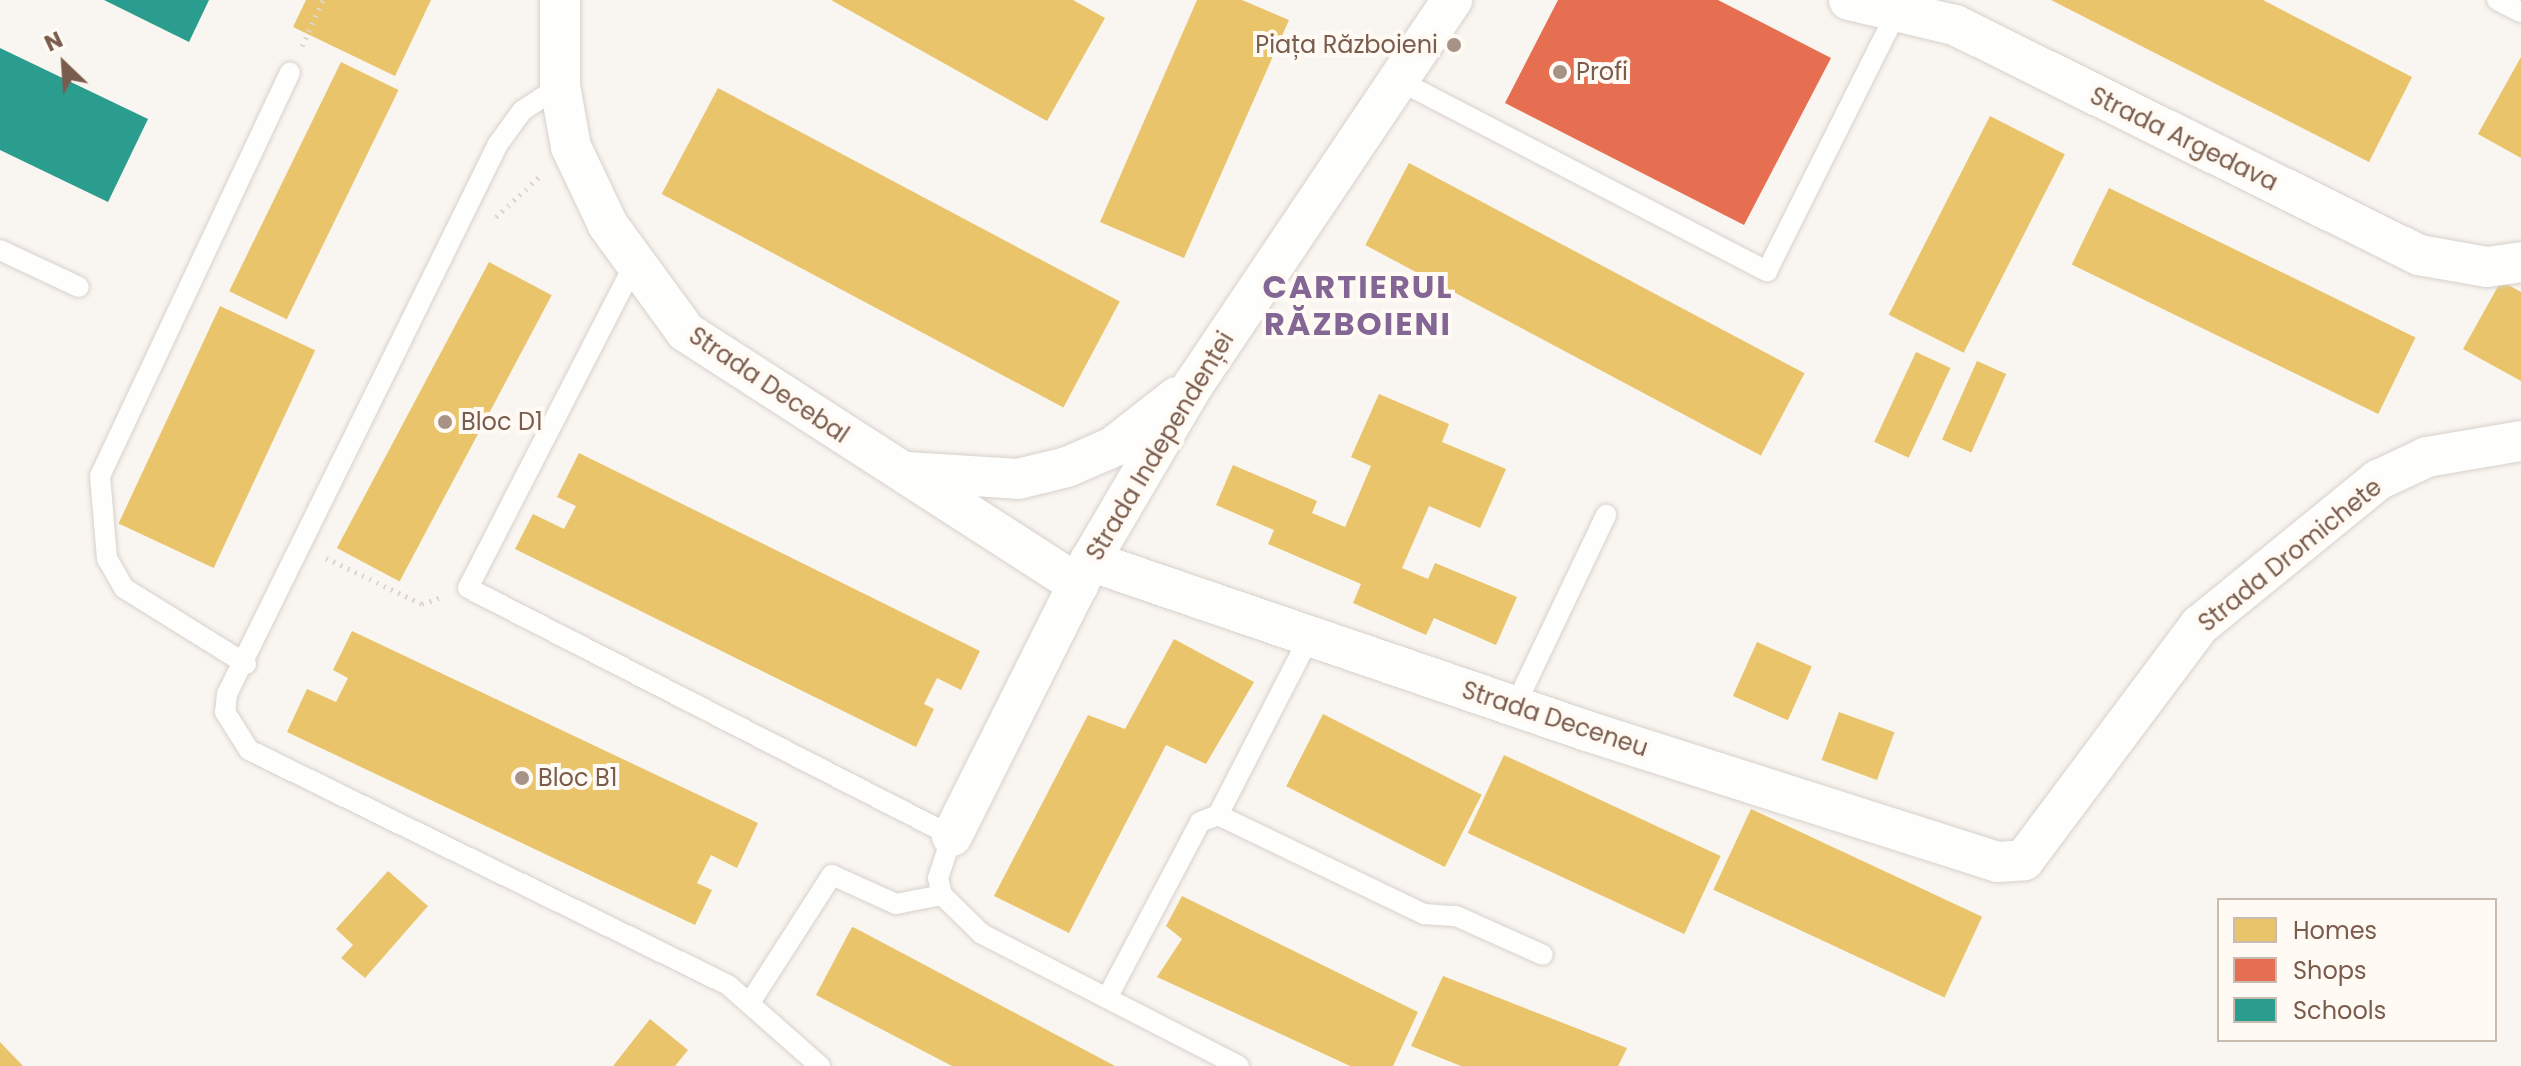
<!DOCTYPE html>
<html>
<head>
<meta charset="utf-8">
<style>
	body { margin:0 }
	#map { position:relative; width:2521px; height:1066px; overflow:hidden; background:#f9f5f0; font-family:Poppins,sans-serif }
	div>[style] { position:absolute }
	.homes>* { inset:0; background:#e9c46a; transform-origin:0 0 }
	.shops>* { inset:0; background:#e76f51 }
	.schools>* { inset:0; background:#2a9d8f }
	.path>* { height:5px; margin-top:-2.5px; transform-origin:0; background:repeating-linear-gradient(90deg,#dcd5d0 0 2px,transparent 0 8px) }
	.roads { filter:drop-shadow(0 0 2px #d7d1cb) drop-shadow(0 0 2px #d7d1cb) }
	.service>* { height:20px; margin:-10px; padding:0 10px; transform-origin:10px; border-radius:10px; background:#fefefd }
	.minor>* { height:40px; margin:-20px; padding:0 20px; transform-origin:20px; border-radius:20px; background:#fefefd }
	.dots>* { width:22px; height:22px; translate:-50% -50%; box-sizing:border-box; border:4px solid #fffaf3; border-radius:50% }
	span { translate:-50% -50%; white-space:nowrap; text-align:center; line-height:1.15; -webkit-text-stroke:8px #fffaf3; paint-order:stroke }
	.poi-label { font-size:24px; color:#7a5c4d }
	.right { translate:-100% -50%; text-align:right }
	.left { translate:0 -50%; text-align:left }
	.street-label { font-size:24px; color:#7a5c4d }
	.district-label { font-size:32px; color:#846695; font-weight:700; letter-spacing:2px }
	.legend { position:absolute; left:2217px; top:898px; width:280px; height:144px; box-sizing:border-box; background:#fffaf3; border:2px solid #cabbb1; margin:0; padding:10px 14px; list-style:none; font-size:24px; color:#7a5c4d }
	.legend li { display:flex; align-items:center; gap:16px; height:40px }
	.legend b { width:40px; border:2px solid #cabbb1 }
	.north { position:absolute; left:24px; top:24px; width:80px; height:80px; -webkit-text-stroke:6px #fffaf3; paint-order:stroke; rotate:335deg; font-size:22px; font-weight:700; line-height:32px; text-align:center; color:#7a5c4d }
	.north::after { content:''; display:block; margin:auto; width:28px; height:36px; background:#7a5c4d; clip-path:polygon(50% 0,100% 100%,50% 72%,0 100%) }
</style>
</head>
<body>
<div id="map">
	<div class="homes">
		<div style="clip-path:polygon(306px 0,431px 0,395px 76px,293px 27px)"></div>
		<div style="clip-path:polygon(831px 0,1073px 0,1105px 18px,1047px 121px)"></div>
		<div style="clip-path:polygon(1197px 0,1242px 0,1289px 20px,1184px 258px,1100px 222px)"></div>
		<div style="clip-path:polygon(2051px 0,2263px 0,2412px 77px,2369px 162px)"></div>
		<div style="clip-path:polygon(2521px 57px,2521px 158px,2478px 134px)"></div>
		<div style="left:341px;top:62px;width:64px;height:255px;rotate:26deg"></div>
		<div style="left:718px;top:88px;width:455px;height:120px;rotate:28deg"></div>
		<div style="left:1990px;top:116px;width:84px;height:223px;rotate:27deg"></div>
		<div style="left:1409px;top:163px;width:448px;height:93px;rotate:28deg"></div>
		<div style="left:2109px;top:188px;width:341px;height:85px;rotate:26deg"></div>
		<div style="left:489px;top:262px;width:71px;height:324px;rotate:28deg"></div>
		<div style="clip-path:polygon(2501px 281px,2521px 292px,2521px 381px,2463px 349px)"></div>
		<div style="left:220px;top:306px;width:105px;height:240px;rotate:25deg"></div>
		<div style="left:1916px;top:352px;width:38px;height:99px;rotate:25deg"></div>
		<div style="left:1977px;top:361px;width:32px;height:86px;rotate:24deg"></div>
		<div style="clip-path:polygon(1379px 394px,1449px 424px,1442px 442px,1506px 469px,1480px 528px,1429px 506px,1402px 568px,1428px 579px,1435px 563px,1517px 597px,1496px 645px,1434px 618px,1426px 635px,1353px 603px,1361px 584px,1268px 544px,1274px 530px,1216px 505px,1233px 465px,1317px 501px,1312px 513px,1345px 527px,1371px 466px,1351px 457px)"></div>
		<div style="clip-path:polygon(579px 453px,980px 651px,961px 690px,937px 678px,924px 704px,934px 709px,916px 747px,515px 549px,533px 514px,564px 529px,576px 506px,557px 497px)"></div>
		<div style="clip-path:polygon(352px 631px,758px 823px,737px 868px,711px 855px,697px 883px,712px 890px,695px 925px,287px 732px,307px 689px,336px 702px,348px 678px,333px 670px)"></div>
		<div style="clip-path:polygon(1174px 639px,1254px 682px,1206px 764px,1166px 745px,1069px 933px,994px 896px,1088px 715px,1125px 729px)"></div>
		<div style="left:1757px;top:642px;width:60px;height:59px;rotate:24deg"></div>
		<div style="left:1839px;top:712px;width:59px;height:51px;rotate:20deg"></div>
		<div style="left:1323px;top:714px;width:178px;height:81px;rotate:27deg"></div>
		<div style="left:1504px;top:755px;width:239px;height:86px;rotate:25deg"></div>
		<div style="left:1751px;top:809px;width:255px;height:89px;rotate:25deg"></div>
		<div style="clip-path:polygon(388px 871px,428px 906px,365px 978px,341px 958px,353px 945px,336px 929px)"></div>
		<div style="clip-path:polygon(1182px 896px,1418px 1012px,1393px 1066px,1350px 1066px,1157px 977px,1182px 939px,1166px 926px)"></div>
		<div style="clip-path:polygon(852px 927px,855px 928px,1115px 1066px,952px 1066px,816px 995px)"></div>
		<div style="clip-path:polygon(1443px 976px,1627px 1048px,1618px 1066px,1461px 1066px,1411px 1046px)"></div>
		<div style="clip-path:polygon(650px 1019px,688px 1050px,675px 1066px,613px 1066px)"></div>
		<div style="clip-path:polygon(0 1042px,23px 1066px,0 1066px)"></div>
	</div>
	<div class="shops">
		<div style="clip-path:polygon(1558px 0,1718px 0,1831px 58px,1744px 225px,1505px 103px)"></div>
	</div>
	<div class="schools">
		<div style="clip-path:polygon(104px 0,209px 0,189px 42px)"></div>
		<div style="clip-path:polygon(0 48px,148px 119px,108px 202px,0 150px)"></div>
	</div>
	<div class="path">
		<div style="left:302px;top:46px;width:51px;rotate:-65.5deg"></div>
		<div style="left:496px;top:217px;width:62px;rotate:-43deg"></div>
		<div style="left:326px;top:558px;width:106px;rotate:25.6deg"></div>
		<div style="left:422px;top:604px;width:23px;rotate:-20deg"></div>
	</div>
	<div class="roads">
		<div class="service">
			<div style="left:2497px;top:0;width:27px;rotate:27deg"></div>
			<div style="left:1398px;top:80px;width:416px;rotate:27.4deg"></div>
			<div style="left:1767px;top:271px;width:288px;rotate:-63.4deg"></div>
			<div style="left:560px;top:86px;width:45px;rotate:146.7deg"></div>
			<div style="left:522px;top:111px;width:41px;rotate:126deg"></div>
			<div style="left:498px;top:144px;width:613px;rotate:116.23deg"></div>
			<div style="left:227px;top:694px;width:18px;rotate:96deg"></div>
			<div style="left:225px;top:712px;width:45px;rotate:57.7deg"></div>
			<div style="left:249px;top:750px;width:534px;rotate:26.13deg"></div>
			<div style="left:728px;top:985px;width:123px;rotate:41.4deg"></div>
			<div style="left:0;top:250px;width:87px;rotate:25.1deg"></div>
			<div style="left:635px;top:263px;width:365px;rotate:117.2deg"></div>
			<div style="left:468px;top:588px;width:544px;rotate:27.13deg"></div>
			<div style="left:952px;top:836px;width:44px;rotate:108.4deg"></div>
			<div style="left:938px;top:878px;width:17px;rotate:77deg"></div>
			<div style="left:942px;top:895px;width:56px;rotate:44.3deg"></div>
			<div style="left:982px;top:934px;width:289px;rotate:27.2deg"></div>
			<div style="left:246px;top:664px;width:144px;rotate:-148.1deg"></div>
			<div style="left:124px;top:588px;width:34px;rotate:-120deg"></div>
			<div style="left:107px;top:559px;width:83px;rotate:-94.8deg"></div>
			<div style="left:100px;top:476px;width:446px;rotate:-64.8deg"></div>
			<div style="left:1515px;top:706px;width:212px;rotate:-64.5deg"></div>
			<div style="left:1218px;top:815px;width:201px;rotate:-62.8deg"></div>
			<div style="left:1107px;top:998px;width:199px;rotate:-62.1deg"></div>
			<div style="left:1200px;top:822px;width:19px;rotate:-21deg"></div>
			<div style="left:1218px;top:815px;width:229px;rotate:25.7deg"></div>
			<div style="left:1424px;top:914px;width:32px;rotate:4deg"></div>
			<div style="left:1456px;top:916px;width:95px;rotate:24.1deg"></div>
			<div style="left:751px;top:1001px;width:150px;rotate:-57.3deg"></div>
			<div style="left:832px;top:875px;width:70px;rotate:24.4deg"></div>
			<div style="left:896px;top:904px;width:47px;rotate:-11.1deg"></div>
		</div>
		<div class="minor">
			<div style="left:560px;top:0;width:86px;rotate:90deg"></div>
			<div style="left:560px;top:86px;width:62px;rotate:79.8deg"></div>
			<div style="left:571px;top:147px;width:86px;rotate:64.6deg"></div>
			<div style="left:608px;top:225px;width:132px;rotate:53.9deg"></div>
			<div style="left:686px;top:332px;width:467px;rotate:32.8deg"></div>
			<div style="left:1849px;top:0;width:109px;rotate:13.3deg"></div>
			<div style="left:1955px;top:25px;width:518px;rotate:26.37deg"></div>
			<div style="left:2419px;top:255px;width:69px;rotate:10deg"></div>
			<div style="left:2487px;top:267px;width:34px;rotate:-8deg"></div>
			<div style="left:908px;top:472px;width:110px;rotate:3.6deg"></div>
			<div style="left:1018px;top:479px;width:50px;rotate:-13.8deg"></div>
			<div style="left:1067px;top:467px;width:50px;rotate:-23.5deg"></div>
			<div style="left:1113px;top:447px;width:81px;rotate:-38deg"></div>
			<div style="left:1090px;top:561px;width:525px;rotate:18.88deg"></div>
			<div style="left:1587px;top:731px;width:431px;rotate:17.7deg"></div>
			<div style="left:1998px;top:862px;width:26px;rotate:-4deg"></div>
			<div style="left:2024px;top:860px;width:294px;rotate:-53.2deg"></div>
			<div style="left:2200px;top:625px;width:230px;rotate:-39.2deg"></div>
			<div style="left:2378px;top:480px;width:54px;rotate:-25.1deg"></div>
			<div style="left:2427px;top:457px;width:95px;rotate:-9.7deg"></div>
			<div style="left:952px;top:836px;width:308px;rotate:-63.4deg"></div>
			<div style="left:1090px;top:561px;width:205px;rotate:-59.6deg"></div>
			<div style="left:1194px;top:384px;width:463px;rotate:-56.1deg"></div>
		</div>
	</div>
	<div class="dots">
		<div style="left:1454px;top:45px;background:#a69286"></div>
		<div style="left:1560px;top:72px;background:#a69286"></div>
		<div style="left:445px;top:422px;background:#a69286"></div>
		<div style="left:522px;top:778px;background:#a69286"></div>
	</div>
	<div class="poi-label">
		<span class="right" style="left:1438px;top:45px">Piața Războieni</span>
		<span class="left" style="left:1576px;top:72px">Profi</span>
		<span class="left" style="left:461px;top:422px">Bloc D1</span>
		<span class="left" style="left:538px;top:778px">Bloc B1</span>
	</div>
	<div class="street-label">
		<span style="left:2184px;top:139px;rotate:26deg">Strada Argedava</span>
		<span style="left:769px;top:385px;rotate:34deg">Strada Decebal</span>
		<span style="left:1160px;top:446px;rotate:-59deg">Strada Independenței</span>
		<span style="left:2290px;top:555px;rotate:-39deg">Strada Dromichete</span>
		<span style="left:1555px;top:719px;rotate:18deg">Strada Deceneu</span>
	</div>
	<div class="district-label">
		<span style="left:1358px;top:306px">CARTIERUL<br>RĂZBOIENI</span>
	</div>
	<ul class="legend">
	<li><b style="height:22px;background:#e9c46a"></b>Homes</li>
	<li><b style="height:22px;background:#e76f51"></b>Shops</li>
	<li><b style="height:22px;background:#2a9d8f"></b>Schools</li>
	</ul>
	<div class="north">N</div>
</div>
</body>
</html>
